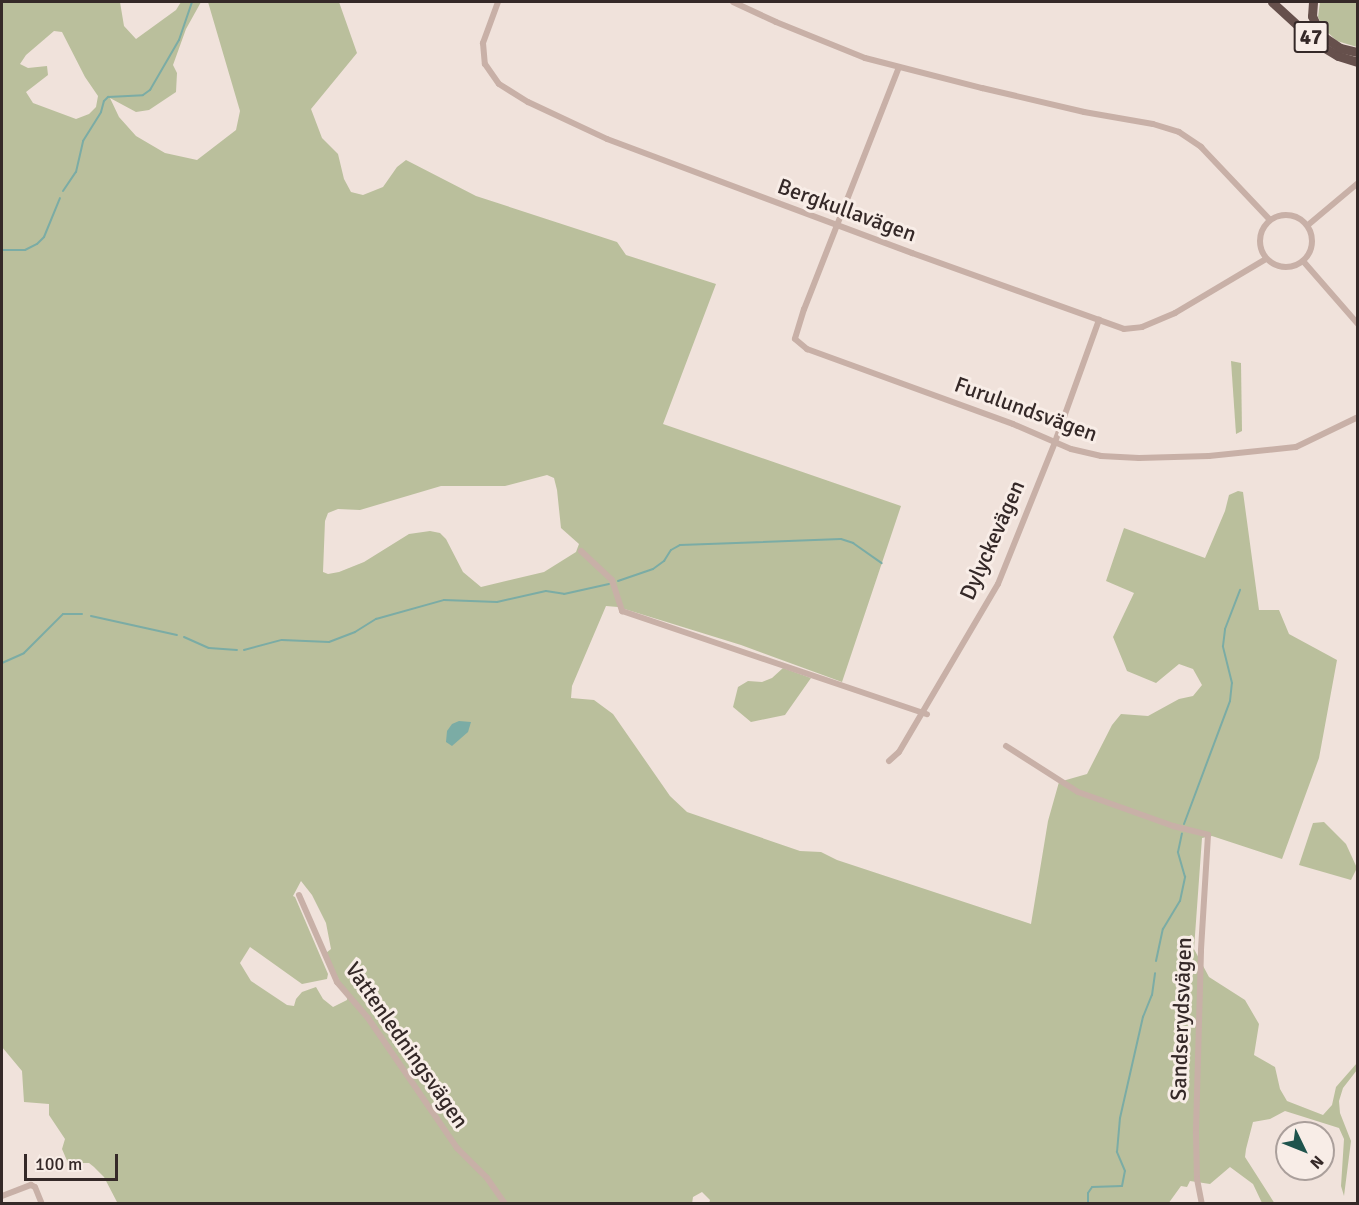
<!DOCTYPE html>
<html>
<head>
<meta charset="utf-8">
<style>
	body { margin:0 }
	#map { position:relative; width:1359px; height:1205px; overflow:hidden; background:#f0e2db; font-family:Signika,sans-serif }
	div>[style] { position:absolute }
	.green>* { inset:0; background:#babf9c }
	.water>* { inset:0; background:#7baca5 }
	.stream>* { height:2px; margin:-1px; padding:0 1px; transform-origin:1px; border-radius:1px; background:#7baca5 }
	.minor>* { height:6px; margin:-3px; padding:0 3px; transform-origin:3px; border-radius:3px; background:#c8b0a7 }
	.minor>.ring { margin:-3px; padding:0; box-sizing:content-box; background:none; border:6px solid #c8b0a7; border-radius:50% }
	.trunk>* { height:9px; margin:-4.5px; padding:0 4.5px; transform-origin:4.5px; border-radius:4.5px; background:#66504c }
	span { translate:-50% -50%; white-space:nowrap; text-align:center; line-height:1.15; -webkit-text-stroke:6px #f8ede7; paint-order:stroke }
	.shield-label span { padding:2px 4px; background:#f8ede7; border:2px solid; border-radius:4px; -webkit-text-stroke-width:0 }
	.shield-label { font-size:21px; color:#352928; font-weight:700 }
	.street-label { font-size:22px; color:#352928 }
	.frame { position:absolute; inset:0; border:3px solid #352928; pointer-events:none }
	.north { position:absolute; left:1275px; top:1121px; width:60px; height:60px; box-sizing:border-box; background:#f8ede7; border:2px solid #aa9f9b; border-radius:50%; rotate:133deg; font-size:16px; font-weight:700; line-height:24px; text-align:center; color:#352928 }
	.north::after { content:''; display:block; margin:auto; width:21px; height:27px; background:#1f544d; clip-path:polygon(50% 0,100% 100%,50% 72%,0 100%) }
	.scale { position:absolute; left:24px; top:1154px; width:94px; height:27px; box-sizing:border-box; border:3px solid #352928; border-top:0; padding-left:8px; font-size:18px; line-height:21px; white-space:nowrap; color:#352928; -webkit-text-stroke:4px #f8ede7; paint-order:stroke }
</style>
</head>
<body>
<div id="map">
	<div class="green">
		<div style="clip-path:polygon(evenodd,2px 2px,120px 2px,124px 26px,136px 39px,176px 10px,181px 2px,201px 2px,186px 29px,173px 65px,177px 73px,176px 92px,149px 110px,136px 112px,110px 98px,119px 117px,136px 136px,165px 153px,197px 160px,236px 130px,240px 111px,208px 2px,339px 2px,357px 53px,311px 109px,322px 138px,338px 154px,344px 179px,351px 192px,363px 195px,383px 187px,397px 167px,406px 160px,476px 196px,617px 242px,626px 255px,716px 284px,663px 424px,901px 506px,842px 682px,741px 645px,618px 607px,606px 606px,572px 686px,571px 698px,594px 700px,613px 714px,670px 796px,687px 812px,800px 851px,821px 852px,837px 860px,1031px 924px,1048px 821px,1059px 782px,1087px 774px,1112px 725px,1121px 714px,1148px 716px,1179px 699px,1193px 696px,1202px 685px,1193px 669px,1179px 664px,1156px 683px,1127px 671px,1113px 637px,1134px 593px,1106px 581px,1124px 528px,1205px 558px,1225px 511px,1229px 495px,1238px 491px,1243px 492px,1259px 610px,1279px 610px,1289px 634px,1337px 660px,1319px 758px,1282px 859px,1212px 836px,1202px 838px,1194px 949px,1209px 977px,1245px 1000px,1259px 1024px,1254px 1055px,1275px 1067px,1280px 1089px,1287px 1101px,1323px 1115px,1332px 1105px,1336px 1087px,1357px 1063px,1357px 1070px,1343px 1088px,1339px 1101px,1340px 1113px,1351px 1141px,1344px 1196px,1341px 1186px,1344px 1139px,1339px 1128px,1285px 1111px,1270px 1119px,1253px 1122px,1246px 1149px,1245px 1157px,1275px 1204px,1262px 1203px,1253px 1184px,1230px 1167px,1210px 1184px,1190px 1181px,1187px 1187px,1181px 1186px,1168px 1204px,709px 1204px,710px 1200px,702px 1192px,693px 1197px,692px 1204px,118px 1204px,104px 1177px,94px 1167px,89px 1163px,68px 1163px,62px 1149px,65px 1139px,49px 1115px,49px 1104px,24px 1102px,22px 1071px,2px 1047px,2px 2px,54px 31px,62px 32px,85px 77px,98px 96px,96px 107px,89px 114px,76px 119px,33px 103px,26px 92px,48px 75px,47px 66px,28px 68px,20px 64px,26px 55px,54px 31px,2px 2px,547px 475px,554px 478px,557px 490px,561px 528px,579px 544px,576px 552px,544px 572px,481px 587px,463px 572px,446px 539px,440px 533px,430px 531px,409px 534px,364px 562px,339px 572px,328px 574px,323px 572px,325px 521px,328px 513px,338px 509px,360px 510px,441px 486px,505px 486px,547px 475px,2px 2px,301px 881px,312px 895px,326px 923px,331px 949px,326px 953px,340px 982px,348px 992px,347px 1000px,333px 1007px,323px 999px,316px 987px,302px 992px,296px 999px,294px 1006px,287px 1005px,251px 981px,240px 963px,250px 947px,302px 984px,327px 979px,328px 974px,295px 897px,293px 896px,301px 881px)"></div>
		<div style="clip-path:polygon(1320px 2px,1357px 2px,1357px 47px,1337px 41px,1324px 29px,1318px 17px)"></div>
		<div style="clip-path:polygon(1231px 361px,1241px 363px,1242px 431px,1236px 434px)"></div>
		<div style="clip-path:polygon(783px 668px,811px 678px,785px 715px,751px 722px,733px 707px,738px 687px,748px 681px,762px 682px,772px 678px)"></div>
		<div style="clip-path:polygon(1324px 822px,1346px 844px,1357px 868px,1351px 880px,1299px 865px,1313px 823px)"></div>
	</div>
	<div class="water">
		<div style="clip-path:polygon(459px 721px,471px 722px,468px 732px,452px 746px,446px 742px,447px 731px,452px 724px)"></div>
	</div>
	<div class="stream">
		<div style="left:63px;top:191px;width:23px;rotate:-56deg"></div>
		<div style="left:76px;top:172px;width:32px;rotate:-77deg"></div>
		<div style="left:83px;top:141px;width:34px;rotate:-58deg"></div>
		<div style="left:101px;top:112px;width:11px;rotate:-75deg"></div>
		<div style="left:104px;top:101px;width:6px;rotate:-45deg"></div>
		<div style="left:108px;top:97px;width:35px;rotate:-3deg"></div>
		<div style="left:143px;top:95px;width:9px;rotate:-36deg"></div>
		<div style="left:150px;top:90px;width:58px;rotate:-59.9deg"></div>
		<div style="left:179px;top:40px;width:40px;rotate:-71.1deg"></div>
		<div style="left:2px;top:250px;width:23px"></div>
		<div style="left:25px;top:250px;width:13px;rotate:-27deg"></div>
		<div style="left:37px;top:244px;width:10px;rotate:-45deg"></div>
		<div style="left:44px;top:237px;width:42px;rotate:-67.7deg"></div>
		<div style="left:618px;top:581px;width:37px;rotate:-19deg"></div>
		<div style="left:653px;top:569px;width:14px;rotate:-36deg"></div>
		<div style="left:664px;top:561px;width:13px;rotate:-58deg"></div>
		<div style="left:671px;top:550px;width:10px;rotate:-29deg"></div>
		<div style="left:680px;top:545px;width:161px;rotate:-2.1deg"></div>
		<div style="left:841px;top:539px;width:13px;rotate:18deg"></div>
		<div style="left:853px;top:543px;width:35px;rotate:35deg"></div>
		<div style="left:91px;top:616px;width:88px;rotate:12.5deg"></div>
		<div style="left:184px;top:637px;width:27px;rotate:24deg"></div>
		<div style="left:209px;top:648px;width:28px;rotate:4deg"></div>
		<div style="left:244px;top:650px;width:39px;rotate:-15deg"></div>
		<div style="left:282px;top:640px;width:47px;rotate:2.4deg"></div>
		<div style="left:329px;top:642px;width:28px;rotate:-21deg"></div>
		<div style="left:355px;top:632px;width:25px;rotate:-32deg"></div>
		<div style="left:376px;top:619px;width:71px;rotate:-15.6deg"></div>
		<div style="left:444px;top:600px;width:53px;rotate:2.2deg"></div>
		<div style="left:497px;top:602px;width:50px;rotate:-12.7deg"></div>
		<div style="left:546px;top:591px;width:18px;rotate:9deg"></div>
		<div style="left:564px;top:594px;width:46px;rotate:-12.5deg"></div>
		<div style="left:2px;top:663px;width:24px;rotate:-24deg"></div>
		<div style="left:24px;top:653px;width:55px;rotate:-45deg"></div>
		<div style="left:63px;top:614px;width:19px"></div>
		<div style="left:1184px;top:824px;width:131px;rotate:-69.5deg"></div>
		<div style="left:1230px;top:701px;width:18px;rotate:-84deg"></div>
		<div style="left:1232px;top:683px;width:38px;rotate:-104deg"></div>
		<div style="left:1223px;top:646px;width:17px;rotate:-83deg"></div>
		<div style="left:1225px;top:629px;width:42px;rotate:-69deg"></div>
		<div style="left:1156px;top:961px;width:33px;rotate:-78deg"></div>
		<div style="left:1163px;top:929px;width:33px;rotate:-59deg"></div>
		<div style="left:1180px;top:901px;width:25px;rotate:-78deg"></div>
		<div style="left:1185px;top:877px;width:26px;rotate:-106deg"></div>
		<div style="left:1178px;top:852px;width:19px;rotate:-78deg"></div>
		<div style="left:1088px;top:1204px;width:11px;rotate:-90deg"></div>
		<div style="left:1088px;top:1193px;width:7px;rotate:-56deg"></div>
		<div style="left:1092px;top:1187px;width:30px;rotate:-2deg"></div>
		<div style="left:1122px;top:1186px;width:15px;rotate:-79deg"></div>
		<div style="left:1125px;top:1171px;width:21px;rotate:-113deg"></div>
		<div style="left:1117px;top:1152px;width:34px;rotate:-85deg"></div>
		<div style="left:1120px;top:1118px;width:104px;rotate:-77.2deg"></div>
		<div style="left:1143px;top:1017px;width:24px;rotate:-68deg"></div>
		<div style="left:1152px;top:995px;width:22px;rotate:-82deg"></div>
	</div>
	<div class="minor">
		<div style="left:498px;top:2px;width:44px;rotate:110.1deg"></div>
		<div style="left:483px;top:43px;width:21px;rotate:85deg"></div>
		<div style="left:485px;top:64px;width:24px;rotate:55deg"></div>
		<div style="left:499px;top:84px;width:34px;rotate:32deg"></div>
		<div style="left:528px;top:102px;width:87px;rotate:25.1deg"></div>
		<div style="left:607px;top:139px;width:326px;rotate:20.5deg"></div>
		<div style="left:912px;top:253px;width:225px;rotate:19.7deg"></div>
		<div style="left:1124px;top:329px;width:18px;rotate:-6deg"></div>
		<div style="left:1142px;top:327px;width:36px;rotate:-23deg"></div>
		<div style="left:1175px;top:313px;width:106px;rotate:-30.7deg"></div>
		<div style="left:733px;top:2px;width:47px;rotate:24.9deg"></div>
		<div style="left:776px;top:22px;width:96px;rotate:22deg"></div>
		<div style="left:865px;top:58px;width:121px;rotate:14.4deg"></div>
		<div style="left:982px;top:88px;width:105px;rotate:13.2deg"></div>
		<div style="left:1084px;top:112px;width:70px;rotate:9.9deg"></div>
		<div style="left:1153px;top:124px;width:27px;rotate:17deg"></div>
		<div style="left:1179px;top:132px;width:27px;rotate:34deg"></div>
		<div style="left:1201px;top:147px;width:99px;rotate:46.6deg"></div>
		<div style="left:899px;top:67px;width:260px;rotate:111.4deg"></div>
		<div style="left:804px;top:309px;width:31px;rotate:107deg"></div>
		<div style="left:795px;top:339px;width:16px;rotate:40deg"></div>
		<div style="left:807px;top:349px;width:219px;rotate:20deg"></div>
		<div style="left:1013px;top:424px;width:63px;rotate:23.3deg"></div>
		<div style="left:1071px;top:449px;width:31px;rotate:13deg"></div>
		<div style="left:1101px;top:456px;width:38px;rotate:3deg"></div>
		<div style="left:1139px;top:458px;width:70px;rotate:-1.6deg"></div>
		<div style="left:1209px;top:456px;width:87px;rotate:-5.9deg"></div>
		<div style="left:1296px;top:447px;width:69px;rotate:-25.8deg"></div>
		<div class="ring" style="left:1260px;top:215px;width:46px;height:46px"></div>
		<div style="left:1308px;top:225px;width:65px;rotate:-40deg"></div>
		<div style="left:1303px;top:261px;width:84px;rotate:48.9deg"></div>
		<div style="left:581px;top:551px;width:42px;rotate:43.1deg"></div>
		<div style="left:612px;top:580px;width:33px;rotate:72deg"></div>
		<div style="left:622px;top:611px;width:322px;rotate:18.7deg"></div>
		<div style="left:1006px;top:746px;width:85px;rotate:32.6deg"></div>
		<div style="left:1078px;top:792px;width:101px;rotate:19.7deg"></div>
		<div style="left:1173px;top:826px;width:36px;rotate:14deg"></div>
		<div style="left:1208px;top:835px;width:116px;rotate:93.5deg"></div>
		<div style="left:1201px;top:951px;width:182px;rotate:91.6deg"></div>
		<div style="left:1196px;top:1133px;width:46px;rotate:88.8deg"></div>
		<div style="left:1197px;top:1179px;width:25px;rotate:79deg"></div>
		<div style="left:889px;top:761px;width:13px;rotate:-42deg"></div>
		<div style="left:899px;top:752px;width:195px;rotate:-59.5deg"></div>
		<div style="left:998px;top:584px;width:153px;rotate:-68.1deg"></div>
		<div style="left:1055px;top:442px;width:130px;rotate:-70.2deg"></div>
		<div style="left:299px;top:895px;width:95px;rotate:66.4deg"></div>
		<div style="left:337px;top:982px;width:48px;rotate:49.3deg"></div>
		<div style="left:368px;top:1018px;width:158px;rotate:55.6deg"></div>
		<div style="left:457px;top:1148px;width:42px;rotate:45deg"></div>
		<div style="left:487px;top:1178px;width:32px;rotate:55deg"></div>
		<div style="left:2px;top:1196px;width:31px;rotate:-21deg"></div>
		<div style="left:31px;top:1185px;width:4px;rotate:27deg"></div>
		<div style="left:35px;top:1187px;width:18px;rotate:68deg"></div>
	</div>
	<div class="trunk">
		<div style="left:1272px;top:2px;width:62px;rotate:42.4deg"></div>
		<div style="left:1318px;top:44px;width:23px;rotate:31deg"></div>
		<div style="left:1338px;top:56px;width:21px;rotate:17deg"></div>
		<div style="left:1313px;top:2px;width:14px;rotate:94deg"></div>
		<div style="left:1312px;top:16px;width:21px;rotate:65deg"></div>
		<div style="left:1321px;top:35px;width:23px;rotate:34deg"></div>
		<div style="left:1340px;top:48px;width:18px;rotate:13deg"></div>
	</div>
	<div class="shield-label">
		<span style="left:1311px;top:37px">47</span>
	</div>
	<div class="street-label">
		<span style="left:847px;top:210px;rotate:20deg">Bergkullavägen</span>
		<span style="left:1026px;top:409px;rotate:20deg">Furulundsvägen</span>
		<span style="left:992px;top:540px;rotate:-66deg">Dylyckevägen</span>
		<span style="left:1181px;top:1019px;rotate:-88deg">Sandserydsvägen</span>
		<span style="left:407px;top:1045px;rotate:55deg">Vattenledningsvägen</span>
	</div>
	<div class="frame"></div>
	<div class="north">N</div>
	<div class="scale">100 m</div>
</div>
</body>
</html>
